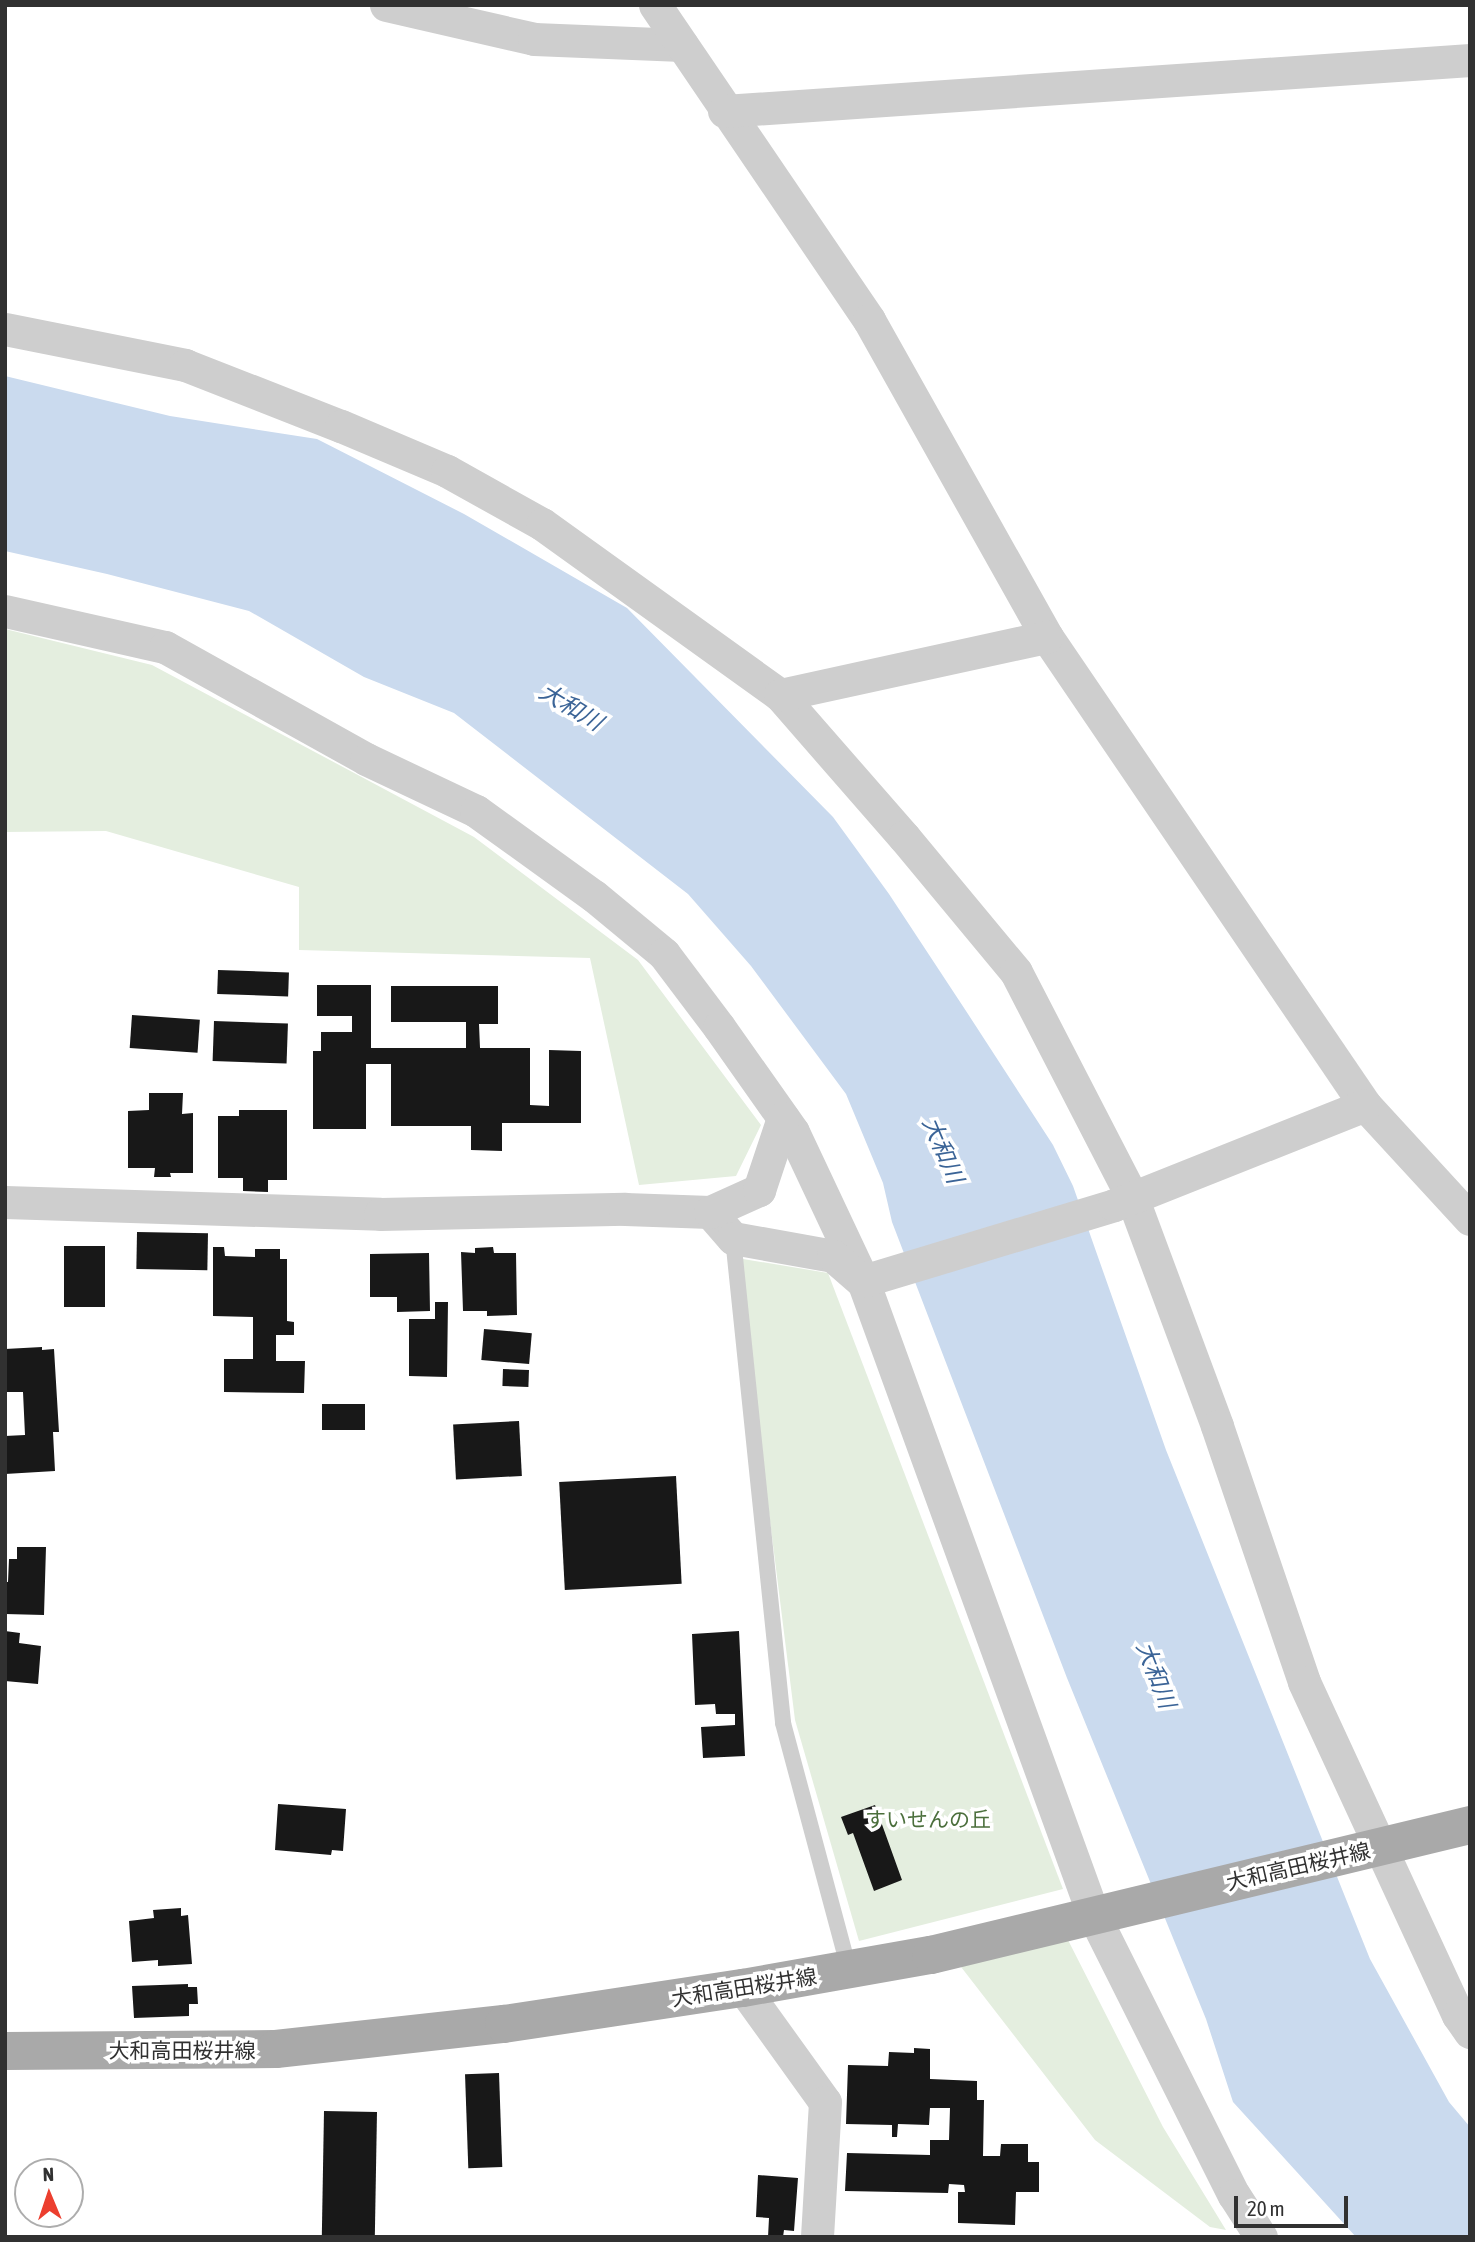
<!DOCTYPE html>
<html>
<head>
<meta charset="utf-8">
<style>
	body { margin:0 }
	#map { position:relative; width:1475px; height:2242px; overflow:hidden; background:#fff; font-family:"Asap Condensed","Noto Sans JP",sans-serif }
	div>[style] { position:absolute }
	.green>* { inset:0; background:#e4eedf }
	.water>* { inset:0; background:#cadaee }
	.building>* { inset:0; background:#181818; transform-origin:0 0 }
	.service>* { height:16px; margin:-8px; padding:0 8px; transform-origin:8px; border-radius:8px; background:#cecece }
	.minor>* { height:33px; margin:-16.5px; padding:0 16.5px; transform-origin:16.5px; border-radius:16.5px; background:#cecece }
	.primary>* { height:38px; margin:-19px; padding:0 19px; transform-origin:19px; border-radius:19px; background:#a9a9a9 }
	span { translate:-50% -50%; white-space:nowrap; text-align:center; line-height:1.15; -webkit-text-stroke:7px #fff; paint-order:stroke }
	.park-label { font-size:21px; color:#4b6f3c }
	.street-label { font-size:21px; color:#313131 }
	.water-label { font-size:23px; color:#3b6497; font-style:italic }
	.frame { position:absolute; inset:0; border:7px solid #313131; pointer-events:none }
	.north { position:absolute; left:14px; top:2158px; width:70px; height:70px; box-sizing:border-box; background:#fff; border:2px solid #adadad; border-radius:50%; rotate:358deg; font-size:19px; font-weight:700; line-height:28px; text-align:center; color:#313131 }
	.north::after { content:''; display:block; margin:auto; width:24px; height:32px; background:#ec3f2f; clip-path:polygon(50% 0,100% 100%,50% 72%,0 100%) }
	.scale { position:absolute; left:1234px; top:2196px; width:114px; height:32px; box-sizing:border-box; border:4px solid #313131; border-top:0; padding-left:9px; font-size:21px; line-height:24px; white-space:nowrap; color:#313131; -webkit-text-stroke:5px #fff; paint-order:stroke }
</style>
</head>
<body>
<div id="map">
	<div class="green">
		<div style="clip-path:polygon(5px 629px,152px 665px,474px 837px,638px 960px,761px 1125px,736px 1176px,639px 1185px,590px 958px,299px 950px,299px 887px,106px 831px,5px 832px)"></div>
		<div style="clip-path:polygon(737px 1258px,828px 1273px,1063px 1889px,859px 1941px,795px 1720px)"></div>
		<div style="clip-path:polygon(1068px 1940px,1163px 2127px,1226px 2230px,1210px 2227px,1095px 2140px,958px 1963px)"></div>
	</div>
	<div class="water">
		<div style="clip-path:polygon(5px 376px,170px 416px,317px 439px,464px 514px,627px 608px,833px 817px,889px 894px,968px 1014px,1053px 1145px,1073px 1186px,1166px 1450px,1370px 1959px,1449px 2102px,1470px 2127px,1470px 2237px,1356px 2237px,1233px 2102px,1206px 2019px,1067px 1678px,892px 1222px,883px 1183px,846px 1094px,751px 966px,688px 894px,454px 713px,364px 677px,249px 611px,107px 574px,5px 551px)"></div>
	</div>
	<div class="building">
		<div style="left:218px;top:970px;width:71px;height:24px;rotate:2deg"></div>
		<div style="clip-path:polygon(317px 985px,371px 985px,371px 1048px,466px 1048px,466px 1022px,391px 1022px,391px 986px,498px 986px,498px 1024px,479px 1024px,480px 1048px,530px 1048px,530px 1105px,549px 1106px,549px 1050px,581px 1051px,581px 1123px,502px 1123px,502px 1151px,471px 1150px,471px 1126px,391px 1126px,391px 1064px,366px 1064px,366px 1129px,313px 1129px,313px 1051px,321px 1051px,321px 1032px,352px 1032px,352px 1016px,317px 1016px)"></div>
		<div style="left:132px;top:1015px;width:68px;height:33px;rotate:4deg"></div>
		<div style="left:214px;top:1021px;width:74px;height:40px;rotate:2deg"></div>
		<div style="clip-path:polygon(149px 1093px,183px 1093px,182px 1114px,193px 1113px,193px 1173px,170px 1173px,171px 1177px,154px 1177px,155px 1168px,128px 1168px,128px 1111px,149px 1110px)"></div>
		<div style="clip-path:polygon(239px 1110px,287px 1110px,287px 1180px,268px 1180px,268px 1192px,243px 1191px,243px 1178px,218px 1178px,218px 1116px,239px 1116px)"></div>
		<div style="left:137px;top:1232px;width:71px;height:37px;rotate:1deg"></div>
		<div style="left:64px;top:1246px;width:41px;height:61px"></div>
		<div style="clip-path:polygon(213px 1247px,224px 1247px,225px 1256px,255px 1257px,255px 1249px,280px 1249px,280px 1259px,287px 1259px,287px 1321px,294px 1322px,294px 1335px,276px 1335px,276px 1361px,305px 1361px,304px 1393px,224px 1392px,224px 1359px,253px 1359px,253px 1317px,213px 1316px)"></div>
		<div style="clip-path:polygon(493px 1247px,494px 1253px,516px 1253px,517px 1315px,487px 1316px,487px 1311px,463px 1311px,461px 1252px,475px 1253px,475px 1248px)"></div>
		<div style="clip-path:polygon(429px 1253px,430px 1311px,397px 1312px,397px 1297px,370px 1297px,370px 1254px)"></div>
		<div style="clip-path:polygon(435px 1302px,448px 1302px,447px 1377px,409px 1376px,409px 1319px,435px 1319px)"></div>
		<div style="left:484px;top:1329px;width:48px;height:31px;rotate:5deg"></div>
		<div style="clip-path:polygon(42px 1347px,42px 1350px,54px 1349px,59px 1432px,53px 1432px,55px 1471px,5px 1474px,5px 1436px,25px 1435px,23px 1392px,5px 1392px,5px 1349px)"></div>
		<div style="left:503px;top:1369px;width:26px;height:17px;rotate:2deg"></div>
		<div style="left:322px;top:1404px;width:43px;height:26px"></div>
		<div style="left:519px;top:1421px;width:55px;height:66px;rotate:87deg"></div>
		<div style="left:676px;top:1476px;width:108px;height:117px;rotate:87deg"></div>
		<div style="clip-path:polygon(17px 1547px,46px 1547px,44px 1615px,5px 1614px,5px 1582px,8px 1582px,9px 1559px,17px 1559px)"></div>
		<div style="clip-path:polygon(5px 1631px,20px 1633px,19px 1643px,41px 1646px,38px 1684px,5px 1681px)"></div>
		<div style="clip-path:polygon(739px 1631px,745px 1756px,703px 1758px,701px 1727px,735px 1725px,735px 1714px,716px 1714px,715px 1704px,695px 1705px,692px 1634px)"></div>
		<div style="clip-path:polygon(278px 1804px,346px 1809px,343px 1851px,332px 1850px,331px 1855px,275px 1850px)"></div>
		<div style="clip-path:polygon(875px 1805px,902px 1880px,874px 1891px,853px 1833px,848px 1835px,841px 1817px)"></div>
		<div style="clip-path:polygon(181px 1908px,181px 1916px,188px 1915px,192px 1964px,158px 1966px,158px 1960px,132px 1962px,129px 1921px,154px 1918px,153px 1910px)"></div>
		<div style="clip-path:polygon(188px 1984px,188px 1987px,197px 1987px,198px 2004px,189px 2004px,189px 2016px,134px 2018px,132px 1986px)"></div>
		<div style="clip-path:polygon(914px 2048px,930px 2049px,930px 2079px,977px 2081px,977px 2100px,984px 2100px,983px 2156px,1000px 2156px,1001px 2144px,1028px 2144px,1028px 2162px,1039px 2162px,1039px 2192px,1016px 2192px,1015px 2225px,958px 2223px,958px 2192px,965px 2192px,964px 2185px,949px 2184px,948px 2193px,845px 2191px,847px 2153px,930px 2155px,930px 2140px,949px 2140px,950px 2108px,930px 2108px,929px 2125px,898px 2124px,897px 2137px,892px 2137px,892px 2125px,846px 2124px,848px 2065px,888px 2066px,889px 2052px,914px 2053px)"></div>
		<div style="left:499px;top:2073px;width:94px;height:34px;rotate:88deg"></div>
		<div style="left:324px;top:2111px;width:53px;height:126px;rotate:1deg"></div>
		<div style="clip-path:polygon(758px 2175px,798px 2178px,794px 2231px,784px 2230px,783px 2237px,768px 2237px,769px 2218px,756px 2217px)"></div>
	</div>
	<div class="service">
		<div style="left:733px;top:1238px;width:488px;rotate:84.1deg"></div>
		<div style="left:783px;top:1723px;width:255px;rotate:75deg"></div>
	</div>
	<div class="minor">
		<div style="left:386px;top:5px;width:152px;rotate:12.9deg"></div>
		<div style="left:534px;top:39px;width:148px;rotate:2.3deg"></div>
		<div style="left:655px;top:5px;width:381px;rotate:55.8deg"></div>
		<div style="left:869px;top:320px;width:364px;rotate:60.7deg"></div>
		<div style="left:1047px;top:637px;width:566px;rotate:55.8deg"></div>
		<div style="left:1365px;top:1105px;width:155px;rotate:47.4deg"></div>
		<div style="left:724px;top:111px;width:748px;rotate:-3.91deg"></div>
		<div style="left:5px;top:329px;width:184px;rotate:11.3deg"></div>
		<div style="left:185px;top:365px;width:168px;rotate:21.4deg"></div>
		<div style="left:341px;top:426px;width:115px;rotate:23deg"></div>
		<div style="left:447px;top:471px;width:109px;rotate:29.2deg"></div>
		<div style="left:542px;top:524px;width:293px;rotate:35.7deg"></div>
		<div style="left:780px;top:695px;width:189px;rotate:48.9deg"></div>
		<div style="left:904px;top:837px;width:175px;rotate:50.3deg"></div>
		<div style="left:1016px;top:972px;width:253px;rotate:62.7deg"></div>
		<div style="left:1132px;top:1197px;width:244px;rotate:69.6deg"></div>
		<div style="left:1217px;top:1426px;width:270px;rotate:71.2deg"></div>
		<div style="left:1304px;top:1682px;width:367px;rotate:65.2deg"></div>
		<div style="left:1458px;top:2015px;width:21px;rotate:55deg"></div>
		<div style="left:5px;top:611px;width:164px;rotate:12.7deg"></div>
		<div style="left:165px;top:647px;width:230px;rotate:29.1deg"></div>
		<div style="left:366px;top:759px;width:122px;rotate:25.3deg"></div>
		<div style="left:476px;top:811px;width:145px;rotate:35.8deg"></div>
		<div style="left:594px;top:896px;width:91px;rotate:39.6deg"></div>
		<div style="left:664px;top:954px;width:91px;rotate:53deg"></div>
		<div style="left:719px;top:1027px;width:128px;rotate:54.8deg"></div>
		<div style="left:793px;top:1132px;width:165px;rotate:64.8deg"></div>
		<div style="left:863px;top:1281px;width:673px;rotate:70.03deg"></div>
		<div style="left:1093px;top:1914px;width:314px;rotate:63.4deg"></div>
		<div style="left:1234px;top:2195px;width:50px;rotate:57.3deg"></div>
		<div style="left:780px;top:695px;width:273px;rotate:-12.3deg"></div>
		<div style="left:5px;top:1202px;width:375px;rotate:1.8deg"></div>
		<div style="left:380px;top:1214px;width:245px;rotate:-1.2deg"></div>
		<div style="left:625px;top:1209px;width:85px;rotate:2deg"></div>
		<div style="left:710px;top:1212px;width:35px;rotate:49deg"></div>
		<div style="left:733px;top:1238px;width:102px;rotate:10.2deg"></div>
		<div style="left:833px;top:1256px;width:37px;rotate:41deg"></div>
		<div style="left:710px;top:1212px;width:54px;rotate:-24.2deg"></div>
		<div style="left:759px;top:1190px;width:76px;rotate:-71.6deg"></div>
		<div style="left:863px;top:1281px;width:262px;rotate:-16.8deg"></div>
		<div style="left:1114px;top:1205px;width:270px;rotate:-21.7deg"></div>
		<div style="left:743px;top:1988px;width:140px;rotate:54.3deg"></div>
		<div style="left:825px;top:2102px;width:135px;rotate:93.4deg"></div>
	</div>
	<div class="primary">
		<div style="left:5px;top:2051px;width:271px;rotate:-0.4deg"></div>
		<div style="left:276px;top:2049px;width:229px;rotate:-6.3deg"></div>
		<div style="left:504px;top:2024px;width:242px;rotate:-8.6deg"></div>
		<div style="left:743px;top:1988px;width:191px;rotate:-10deg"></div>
		<div style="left:931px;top:1955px;width:554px;rotate:-13.56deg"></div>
	</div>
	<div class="park-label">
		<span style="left:928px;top:1819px">すいせんの丘</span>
	</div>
	<div class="street-label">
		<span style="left:1298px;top:1866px;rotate:-13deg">大和高田桜井線</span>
		<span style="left:744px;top:1987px;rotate:-9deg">大和高田桜井線</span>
		<span style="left:182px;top:2050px">大和高田桜井線</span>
	</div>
	<div class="water-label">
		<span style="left:571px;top:707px;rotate:31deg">大和川</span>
		<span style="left:943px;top:1150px;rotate:67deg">大和川</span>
		<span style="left:1156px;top:1675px;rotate:69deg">大和川</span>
	</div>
	<div class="frame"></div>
	<div class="north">N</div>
	<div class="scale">20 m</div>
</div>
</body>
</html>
